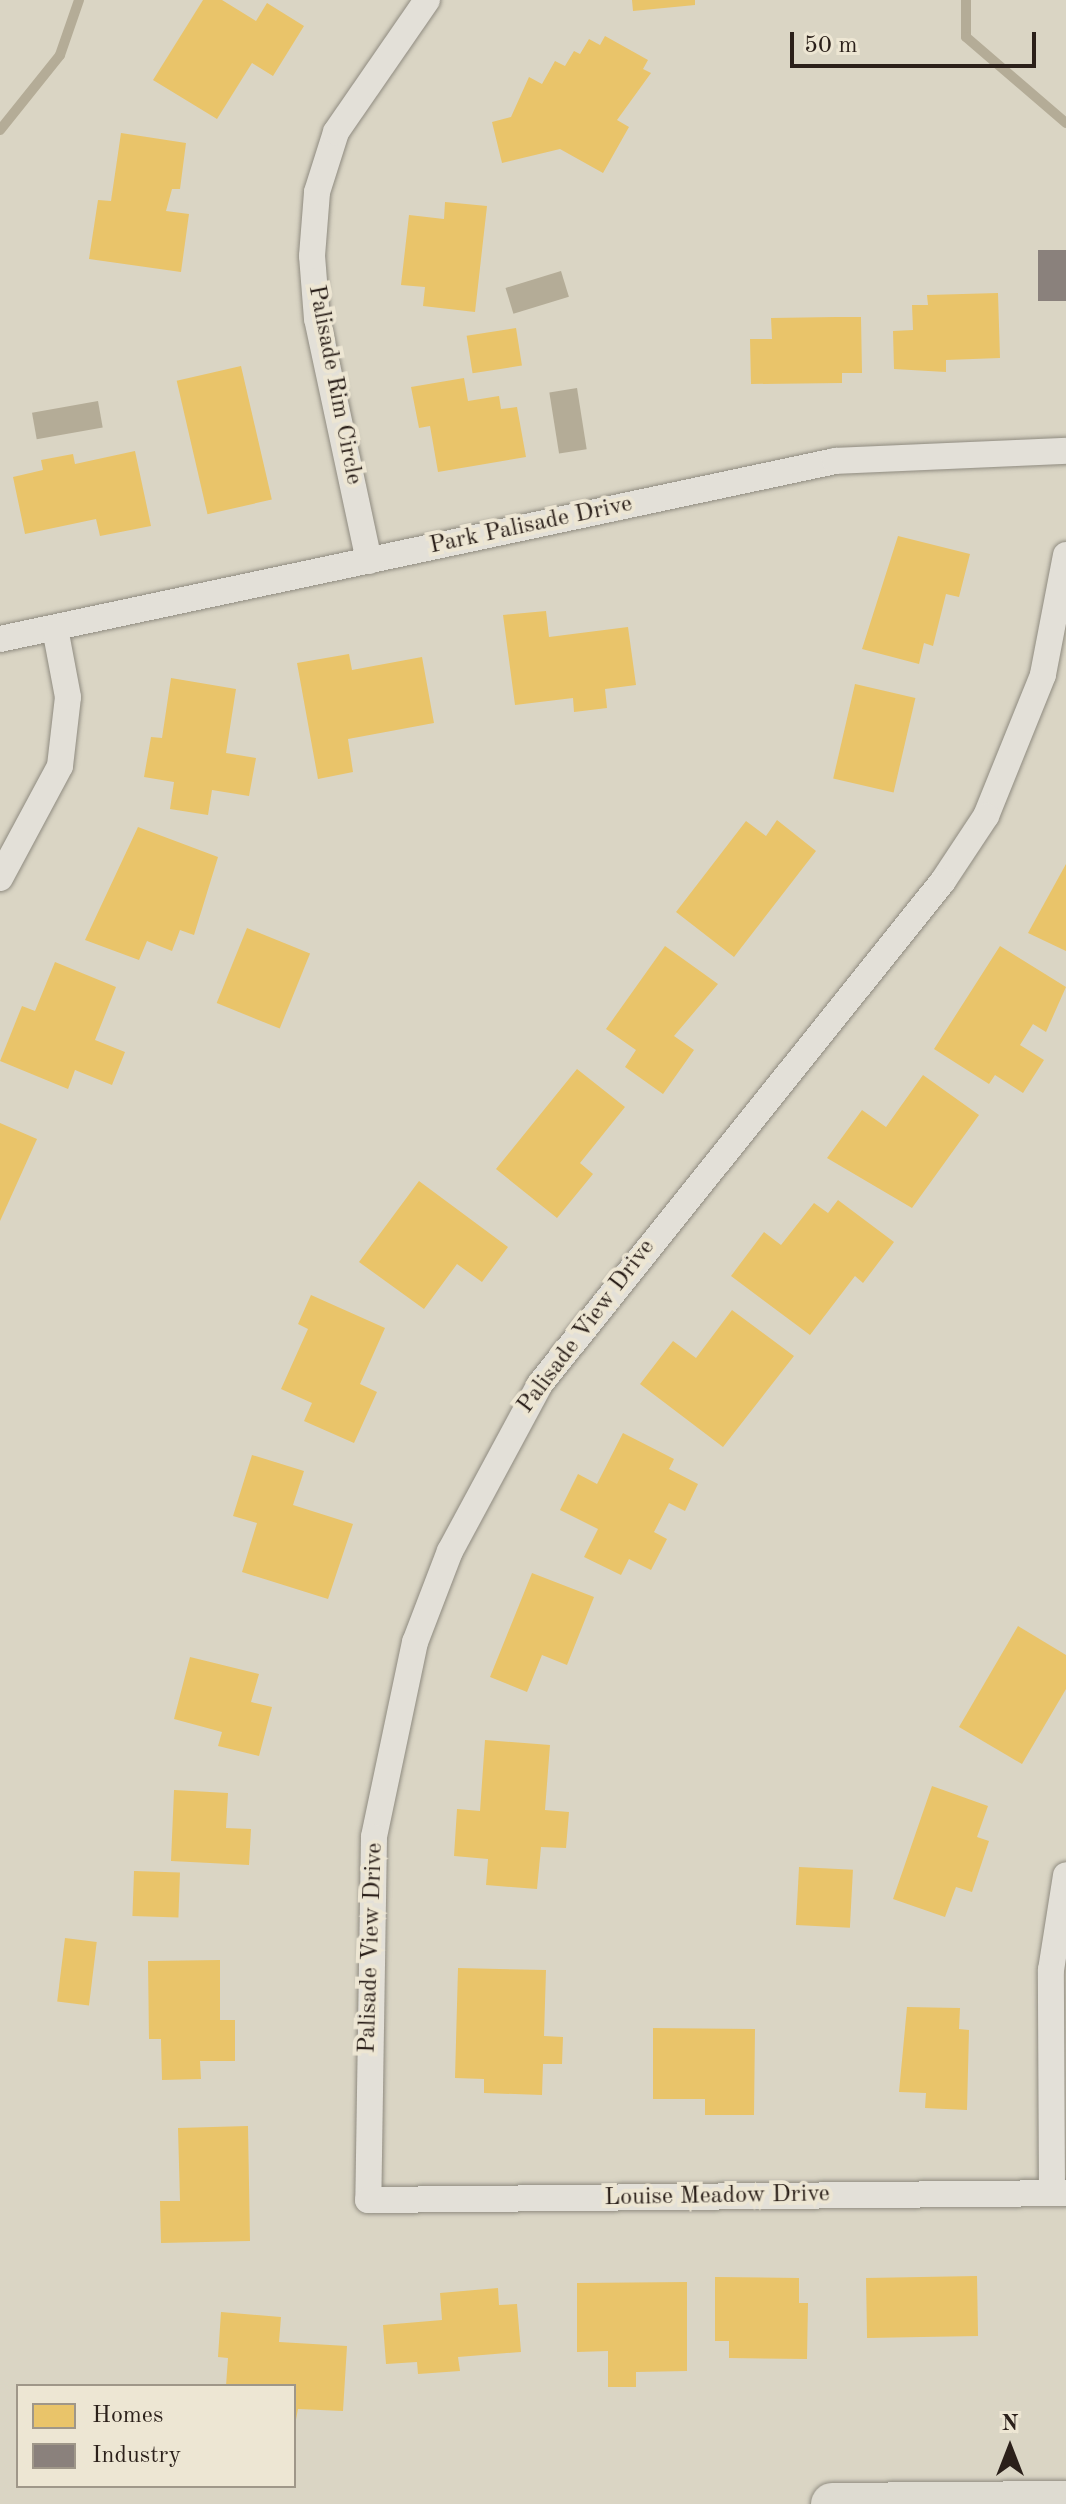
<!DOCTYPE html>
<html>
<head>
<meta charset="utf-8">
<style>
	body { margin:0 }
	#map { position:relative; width:1066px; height:2504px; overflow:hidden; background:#dad5c4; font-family:"Old Standard TT",serif }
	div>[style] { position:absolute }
	.water>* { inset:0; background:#b4ac97; transform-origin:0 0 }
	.homes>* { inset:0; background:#e9c46a; transform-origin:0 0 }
	.industry>* { inset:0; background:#8a817c; transform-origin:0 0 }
	.stream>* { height:10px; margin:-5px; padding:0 5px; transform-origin:5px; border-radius:5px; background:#b4ac97 }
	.roads { filter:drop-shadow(0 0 2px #8f8b80) drop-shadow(0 0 2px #8f8b80) }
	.street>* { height:26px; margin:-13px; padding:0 13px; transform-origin:13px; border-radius:13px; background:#e3e0d8 }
	.primary>* { height:42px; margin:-21px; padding:0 21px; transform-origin:21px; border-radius:21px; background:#dedbd1 }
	span { translate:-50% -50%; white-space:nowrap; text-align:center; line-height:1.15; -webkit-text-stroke:8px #ede6d3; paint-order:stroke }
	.street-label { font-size:24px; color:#2b201a }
	.legend { position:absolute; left:16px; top:2384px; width:280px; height:104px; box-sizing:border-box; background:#ede6d3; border:2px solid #9f9789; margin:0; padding:10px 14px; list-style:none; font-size:24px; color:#2b201a }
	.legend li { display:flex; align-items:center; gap:16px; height:40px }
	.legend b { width:40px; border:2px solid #9f9789 }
	.north { position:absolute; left:970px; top:2408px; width:80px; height:80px; -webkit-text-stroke:6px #ede6d3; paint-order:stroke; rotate:0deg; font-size:22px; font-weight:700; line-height:32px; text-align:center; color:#2b201a }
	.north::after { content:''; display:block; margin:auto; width:28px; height:36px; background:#2b201a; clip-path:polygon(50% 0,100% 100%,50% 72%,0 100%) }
	.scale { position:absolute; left:790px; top:32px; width:246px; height:36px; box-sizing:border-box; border:4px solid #2b201a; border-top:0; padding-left:10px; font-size:24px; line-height:28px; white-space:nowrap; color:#2b201a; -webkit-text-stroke:6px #ede6d3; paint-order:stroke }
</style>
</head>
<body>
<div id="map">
	<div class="water">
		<div style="left:561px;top:271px;width:27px;height:58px;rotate:73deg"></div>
		<div style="left:577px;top:388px;width:62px;height:28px;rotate:81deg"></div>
		<div style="left:98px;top:401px;width:27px;height:67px;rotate:80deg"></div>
	</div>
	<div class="homes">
		<div style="clip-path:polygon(203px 0,222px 0,256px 21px,267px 3px,304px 26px,273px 76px,252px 63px,217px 119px,153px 80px)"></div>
		<div style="clip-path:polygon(632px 0,695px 0,695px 5px,633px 11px)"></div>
		<div style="clip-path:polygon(605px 36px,648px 60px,643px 69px,651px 73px,617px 120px,629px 127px,603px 173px,560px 149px,502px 163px,492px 122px,511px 117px,529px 77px,542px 84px,555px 61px,565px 66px,574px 51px,580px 54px,589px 39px,600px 45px)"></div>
		<div style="clip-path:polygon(121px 133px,186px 143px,180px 189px,172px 189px,166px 211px,189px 214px,181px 272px,89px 259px,98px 200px,111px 201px)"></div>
		<div style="clip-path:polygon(445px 202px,487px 206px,475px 312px,423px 306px,425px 287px,401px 285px,409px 215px,444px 219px)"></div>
		<div style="clip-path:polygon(998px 293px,1000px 358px,946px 360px,946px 372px,894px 369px,893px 331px,913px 330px,912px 305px,928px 305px,927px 295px)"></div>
		<div style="clip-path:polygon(836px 317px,861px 317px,862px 373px,842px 373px,842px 383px,751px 384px,750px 339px,772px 339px,771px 318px)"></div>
		<div style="left:516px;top:328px;width:38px;height:50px;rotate:81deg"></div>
		<div style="left:241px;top:366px;width:137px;height:66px;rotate:77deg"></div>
		<div style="clip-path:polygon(464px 378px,468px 401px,499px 396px,501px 409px,517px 407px,526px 457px,438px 472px,430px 426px,419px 428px,411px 387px)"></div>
		<div style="clip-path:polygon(135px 451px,151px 526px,100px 536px,96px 519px,25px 534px,13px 477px,43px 470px,41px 460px,73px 454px,75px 464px)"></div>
		<div style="clip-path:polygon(898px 536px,970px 554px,959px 597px,946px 594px,933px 646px,924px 643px,919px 664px,862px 649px)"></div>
		<div style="clip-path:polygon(546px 611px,549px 637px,628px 627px,636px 685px,605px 689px,607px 708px,574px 712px,573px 698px,515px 705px,503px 615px)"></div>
		<div style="clip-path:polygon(349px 654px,352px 670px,422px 657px,434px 723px,348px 739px,353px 772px,318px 779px,297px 663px)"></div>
		<div style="clip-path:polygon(171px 678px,236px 689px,226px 753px,256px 758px,249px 796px,212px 790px,208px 815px,170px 809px,174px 782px,144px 777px,151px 737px,162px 738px)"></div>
		<div style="left:855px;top:684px;width:62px;height:97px;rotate:13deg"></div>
		<div style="clip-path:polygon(777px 820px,816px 851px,734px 957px,676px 912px,746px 821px,766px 836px)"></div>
		<div style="clip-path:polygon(138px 827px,218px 857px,194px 935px,180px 930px,172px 951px,147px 941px,139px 960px,85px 940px)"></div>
		<div style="clip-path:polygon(1066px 864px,1066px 951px,1028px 933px)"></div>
		<div style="left:247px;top:928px;width:68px;height:81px;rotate:22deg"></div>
		<div style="clip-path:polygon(665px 946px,718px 984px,674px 1036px,694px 1050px,663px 1094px,625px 1067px,636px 1050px,606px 1029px)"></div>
		<div style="clip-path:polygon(1000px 946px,1066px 987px,1046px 1032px,1033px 1024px,1020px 1045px,1044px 1060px,1023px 1093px,995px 1075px,989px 1084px,934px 1049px)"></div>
		<div style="clip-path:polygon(55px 962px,116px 987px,95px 1040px,125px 1052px,112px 1085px,75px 1070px,68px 1089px,0 1061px,22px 1006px,35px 1011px)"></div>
		<div style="clip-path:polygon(577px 1069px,625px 1107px,580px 1163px,593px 1174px,557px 1218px,496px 1169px)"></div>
		<div style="clip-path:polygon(923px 1075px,979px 1115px,912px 1208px,827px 1158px,862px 1110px,886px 1127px)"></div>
		<div style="clip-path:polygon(0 1123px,37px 1139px,0 1221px)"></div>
		<div style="clip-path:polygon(419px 1181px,508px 1247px,482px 1282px,457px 1264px,424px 1309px,359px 1262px)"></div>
		<div style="clip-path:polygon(838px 1200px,894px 1242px,863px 1283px,855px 1276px,810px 1335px,731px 1276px,764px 1232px,781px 1245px,814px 1203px,828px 1213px)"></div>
		<div style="clip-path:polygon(311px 1295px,385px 1328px,360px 1384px,377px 1392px,354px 1443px,304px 1421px,312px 1403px,281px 1389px,308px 1329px,298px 1324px)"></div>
		<div style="clip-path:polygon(732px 1310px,794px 1356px,723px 1447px,640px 1384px,673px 1341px,696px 1358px)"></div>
		<div style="clip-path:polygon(623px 1433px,674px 1459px,669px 1469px,698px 1484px,685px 1511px,669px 1503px,654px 1532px,667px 1539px,651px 1570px,629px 1559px,621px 1575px,584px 1557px,598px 1529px,560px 1510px,578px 1474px,597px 1484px)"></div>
		<div style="clip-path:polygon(252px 1455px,304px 1471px,293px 1505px,353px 1524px,328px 1599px,242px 1572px,257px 1523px,233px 1516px)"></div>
		<div style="clip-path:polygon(532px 1573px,594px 1597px,567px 1665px,542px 1655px,527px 1692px,490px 1677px)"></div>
		<div style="clip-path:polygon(1018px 1626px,1066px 1655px,1066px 1689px,1022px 1764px,959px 1727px)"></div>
		<div style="clip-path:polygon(190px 1657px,259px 1674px,251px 1702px,272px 1707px,259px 1756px,218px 1746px,222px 1732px,174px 1719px)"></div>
		<div style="clip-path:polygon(485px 1740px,550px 1745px,545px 1810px,569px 1812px,566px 1848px,541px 1847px,537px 1889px,486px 1885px,488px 1859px,454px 1856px,457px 1809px,480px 1811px)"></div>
		<div style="clip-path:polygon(932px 1786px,988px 1806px,977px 1837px,989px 1841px,972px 1892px,956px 1887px,945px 1917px,893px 1899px)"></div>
		<div style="clip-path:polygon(174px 1790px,228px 1793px,226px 1828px,251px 1829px,249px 1865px,171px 1861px)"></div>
		<div style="left:799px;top:1867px;width:54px;height:58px;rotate:3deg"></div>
		<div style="left:134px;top:1871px;width:46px;height:45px;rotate:2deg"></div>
		<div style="left:65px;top:1938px;width:32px;height:64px;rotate:7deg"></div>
		<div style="clip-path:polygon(220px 1960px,220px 2020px,235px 2020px,235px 2061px,200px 2061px,201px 2079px,162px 2080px,161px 2039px,149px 2039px,148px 1961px)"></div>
		<div style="clip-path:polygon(458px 1968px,546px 1970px,544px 2036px,563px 2037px,562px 2064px,543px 2064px,542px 2095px,484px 2093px,484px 2079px,455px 2078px)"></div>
		<div style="clip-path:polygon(907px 2007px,960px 2008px,959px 2029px,969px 2030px,967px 2110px,925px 2108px,926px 2093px,899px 2092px)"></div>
		<div style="clip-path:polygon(653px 2028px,755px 2029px,754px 2115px,705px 2115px,705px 2099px,653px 2099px)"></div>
		<div style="clip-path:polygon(248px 2126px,250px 2241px,161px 2243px,160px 2201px,180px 2201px,178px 2128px)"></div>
		<div style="left:977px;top:2276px;width:60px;height:111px;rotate:89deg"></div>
		<div style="clip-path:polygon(715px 2277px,799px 2278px,799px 2303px,808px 2303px,807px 2359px,729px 2358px,729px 2341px,715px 2341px)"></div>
		<div style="clip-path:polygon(687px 2282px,687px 2371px,636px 2372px,636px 2387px,608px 2387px,608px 2351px,577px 2352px,577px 2283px)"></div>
		<div style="clip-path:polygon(498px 2288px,499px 2305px,517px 2304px,521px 2352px,458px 2357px,460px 2371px,418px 2374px,417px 2362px,386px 2364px,383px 2325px,442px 2320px,440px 2293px)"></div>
		<div style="clip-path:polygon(221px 2312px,281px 2317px,279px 2342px,347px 2346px,343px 2411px,298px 2409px,294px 2430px,294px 2386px,226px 2386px,228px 2358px,218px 2357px)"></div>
	</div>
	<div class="industry">
		<div style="left:1066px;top:250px;width:51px;height:28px;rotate:90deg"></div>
	</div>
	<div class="stream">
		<div style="left:966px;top:0;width:37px;rotate:90deg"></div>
		<div style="left:966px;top:37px;width:132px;rotate:40.7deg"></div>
		<div style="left:0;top:130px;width:96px;rotate:-51.3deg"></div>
		<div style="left:60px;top:55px;width:58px;rotate:-70.9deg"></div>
	</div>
	<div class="roads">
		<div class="street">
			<div style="left:1066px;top:555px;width:122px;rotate:100.9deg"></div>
			<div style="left:1043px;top:675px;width:152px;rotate:112deg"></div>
			<div style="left:986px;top:816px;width:78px;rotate:123.5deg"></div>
			<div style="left:943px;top:881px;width:645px;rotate:128.7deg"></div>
			<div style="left:540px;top:1384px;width:190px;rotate:118.3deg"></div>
			<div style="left:450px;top:1551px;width:97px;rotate:111deg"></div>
			<div style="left:415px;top:1642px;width:199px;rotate:101.9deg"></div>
			<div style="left:374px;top:1837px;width:363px;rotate:90.9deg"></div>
			<div style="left:368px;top:2200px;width:698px;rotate:-0.57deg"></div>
			<div style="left:369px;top:561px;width:248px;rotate:-102.1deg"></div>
			<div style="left:317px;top:319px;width:63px;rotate:-94.5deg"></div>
			<div style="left:312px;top:256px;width:64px;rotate:-85.5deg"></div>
			<div style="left:317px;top:192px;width:63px;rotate:-72.4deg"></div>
			<div style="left:336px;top:132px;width:160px;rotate:-55.4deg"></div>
			<div style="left:0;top:639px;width:854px;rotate:-12.03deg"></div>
			<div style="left:835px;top:461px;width:231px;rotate:-2.5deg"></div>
			<div style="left:0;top:878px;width:127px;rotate:-61.8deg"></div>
			<div style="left:60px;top:766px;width:69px;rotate:-83.4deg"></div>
			<div style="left:68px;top:697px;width:70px;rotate:-100.7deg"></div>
			<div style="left:1052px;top:2193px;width:223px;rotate:-90.3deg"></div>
			<div style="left:1051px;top:1970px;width:96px;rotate:-81deg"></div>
		</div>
		<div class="primary">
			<div style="left:832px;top:2504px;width:234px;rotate:-0.5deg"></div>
		</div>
	</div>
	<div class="street-label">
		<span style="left:334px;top:385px;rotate:79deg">Palisade Rim Circle</span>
		<span style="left:531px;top:526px;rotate:-12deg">Park Palisade Drive</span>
		<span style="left:587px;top:1327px;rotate:-53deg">Palisade View Drive</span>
		<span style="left:372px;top:1948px;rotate:-88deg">Palisade View Drive</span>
		<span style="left:717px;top:2197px;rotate:-1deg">Louise Meadow Drive</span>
	</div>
	<ul class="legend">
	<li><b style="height:22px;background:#e9c46a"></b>Homes</li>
	<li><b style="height:22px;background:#8a817c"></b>Industry</li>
	</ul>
	<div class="north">N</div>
	<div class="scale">50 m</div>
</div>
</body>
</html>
